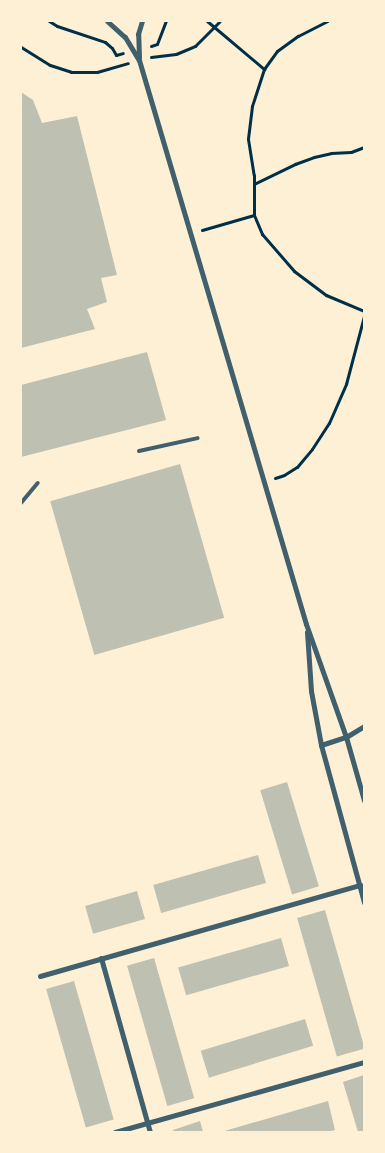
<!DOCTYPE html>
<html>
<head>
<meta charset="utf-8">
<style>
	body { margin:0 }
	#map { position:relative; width:385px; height:1153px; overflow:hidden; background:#fdf0d5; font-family:"Varela Round",sans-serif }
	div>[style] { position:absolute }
	.building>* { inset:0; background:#bec0b2; transform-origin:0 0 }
	.path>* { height:3px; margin:-1.5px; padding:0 1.5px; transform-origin:1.5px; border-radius:1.5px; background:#003049 }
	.service>* { height:4px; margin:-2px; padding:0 2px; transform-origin:2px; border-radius:2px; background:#3f606c }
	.minor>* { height:5px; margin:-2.5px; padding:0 2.5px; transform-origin:2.5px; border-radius:2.5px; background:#3f606c }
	span { translate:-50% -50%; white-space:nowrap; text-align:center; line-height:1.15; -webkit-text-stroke:4px #fdf0d5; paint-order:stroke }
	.frame { position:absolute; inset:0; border:22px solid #fdf0d5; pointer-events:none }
</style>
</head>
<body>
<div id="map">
	<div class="building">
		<div style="clip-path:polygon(21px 92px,33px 100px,42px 123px,77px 116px,117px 275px,101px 278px,107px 302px,87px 309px,95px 329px,21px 348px)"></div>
		<div style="clip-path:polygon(147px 352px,166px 420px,21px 457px,21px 385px)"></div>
		<div style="left:180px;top:464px;width:160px;height:135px;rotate:74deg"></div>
		<div style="left:287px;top:782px;width:109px;height:28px;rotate:73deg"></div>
		<div style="left:258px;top:855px;width:29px;height:109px;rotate:74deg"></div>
		<div style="left:137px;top:891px;width:29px;height:54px;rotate:74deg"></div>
		<div style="left:325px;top:910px;width:144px;height:29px;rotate:74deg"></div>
		<div style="left:281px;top:938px;width:29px;height:107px;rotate:74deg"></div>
		<div style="left:154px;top:958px;width:146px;height:28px;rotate:74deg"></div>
		<div style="left:74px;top:981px;width:144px;height:29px;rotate:74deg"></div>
		<div style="left:305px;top:1019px;width:28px;height:109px;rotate:73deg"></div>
		<div style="clip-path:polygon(364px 1075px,364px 1132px,358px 1132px,343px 1082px)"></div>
		<div style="clip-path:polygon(328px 1101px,335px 1130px,328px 1132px,221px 1132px)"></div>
		<div style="clip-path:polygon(200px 1121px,203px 1132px,173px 1132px,173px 1130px)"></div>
	</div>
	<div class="path">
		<div style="left:49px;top:21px;width:9px;rotate:32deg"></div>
		<div style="left:57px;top:26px;width:51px;rotate:18.4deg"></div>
		<div style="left:105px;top:42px;width:9px;rotate:41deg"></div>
		<div style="left:112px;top:48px;width:8px;rotate:60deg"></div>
		<div style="left:116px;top:55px;width:7px;rotate:-16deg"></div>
		<div style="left:207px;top:21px;width:75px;rotate:40.1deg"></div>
		<div style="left:264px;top:69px;width:39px;rotate:108deg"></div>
		<div style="left:252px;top:106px;width:33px;rotate:97deg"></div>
		<div style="left:248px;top:139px;width:36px;rotate:81deg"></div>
		<div style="left:254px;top:175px;width:40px;rotate:90deg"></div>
		<div style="left:254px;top:215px;width:21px;rotate:67deg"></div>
		<div style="left:262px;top:234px;width:49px;rotate:49.1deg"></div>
		<div style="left:294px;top:271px;width:40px;rotate:37deg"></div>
		<div style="left:326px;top:295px;width:41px;rotate:22.8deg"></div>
		<div style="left:151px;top:46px;width:6px;rotate:-18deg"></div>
		<div style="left:157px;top:44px;width:25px;rotate:-69deg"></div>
		<div style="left:21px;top:47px;width:34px;rotate:32deg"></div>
		<div style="left:50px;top:65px;width:22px;rotate:18deg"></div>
		<div style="left:71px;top:72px;width:26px"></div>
		<div style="left:97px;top:72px;width:32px;rotate:-16deg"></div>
		<div style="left:151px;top:57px;width:25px;rotate:-7deg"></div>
		<div style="left:176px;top:54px;width:21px;rotate:-23deg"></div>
		<div style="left:195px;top:46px;width:35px;rotate:-45deg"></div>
		<div style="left:264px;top:69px;width:22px;rotate:-54deg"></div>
		<div style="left:277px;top:51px;width:26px;rotate:-36deg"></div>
		<div style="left:298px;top:36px;width:33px;rotate:-27deg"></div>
		<div style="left:254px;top:184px;width:46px;rotate:-26deg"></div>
		<div style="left:295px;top:164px;width:20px;rotate:-20deg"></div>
		<div style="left:314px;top:157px;width:17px;rotate:-13deg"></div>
		<div style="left:331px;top:153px;width:20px;rotate:-3deg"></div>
		<div style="left:351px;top:152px;width:14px;rotate:-21deg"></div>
		<div style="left:202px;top:230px;width:54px;rotate:-16.1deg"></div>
		<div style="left:275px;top:478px;width:9px;rotate:-18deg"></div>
		<div style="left:284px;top:475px;width:15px;rotate:-32deg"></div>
		<div style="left:297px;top:467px;width:23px;rotate:-50deg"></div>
		<div style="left:312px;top:449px;width:31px;rotate:-57deg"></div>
		<div style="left:329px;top:423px;width:43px;rotate:-66.4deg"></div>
		<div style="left:346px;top:384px;width:70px;rotate:-75.2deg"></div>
	</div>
	<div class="service">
		<div style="left:139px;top:451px;width:60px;rotate:-12.4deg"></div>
		<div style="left:21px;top:503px;width:26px;rotate:-50deg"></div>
	</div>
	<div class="minor">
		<div style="left:107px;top:21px;width:24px;rotate:42deg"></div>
		<div style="left:125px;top:37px;width:27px;rotate:59deg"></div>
		<div style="left:139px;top:60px;width:588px;rotate:73.51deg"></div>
		<div style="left:306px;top:624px;width:120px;rotate:70.5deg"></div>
		<div style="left:346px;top:737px;width:66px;rotate:74.1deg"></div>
		<div style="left:139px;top:57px;width:23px;rotate:-92deg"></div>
		<div style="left:138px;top:34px;width:14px;rotate:-73deg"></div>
		<div style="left:307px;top:632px;width:59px;rotate:86.1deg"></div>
		<div style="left:311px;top:691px;width:55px;rotate:79.5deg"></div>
		<div style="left:321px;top:745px;width:163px;rotate:74.7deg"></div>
		<div style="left:321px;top:745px;width:26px;rotate:-18deg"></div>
		<div style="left:346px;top:737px;width:21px;rotate:-31deg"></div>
		<div style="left:101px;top:958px;width:181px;rotate:74.3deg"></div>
		<div style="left:40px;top:976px;width:332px;rotate:-15.9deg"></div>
		<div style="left:359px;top:885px;width:5px;rotate:11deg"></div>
		<div style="left:115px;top:1132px;width:259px;rotate:-15.7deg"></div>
	</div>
	<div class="frame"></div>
</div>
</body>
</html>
